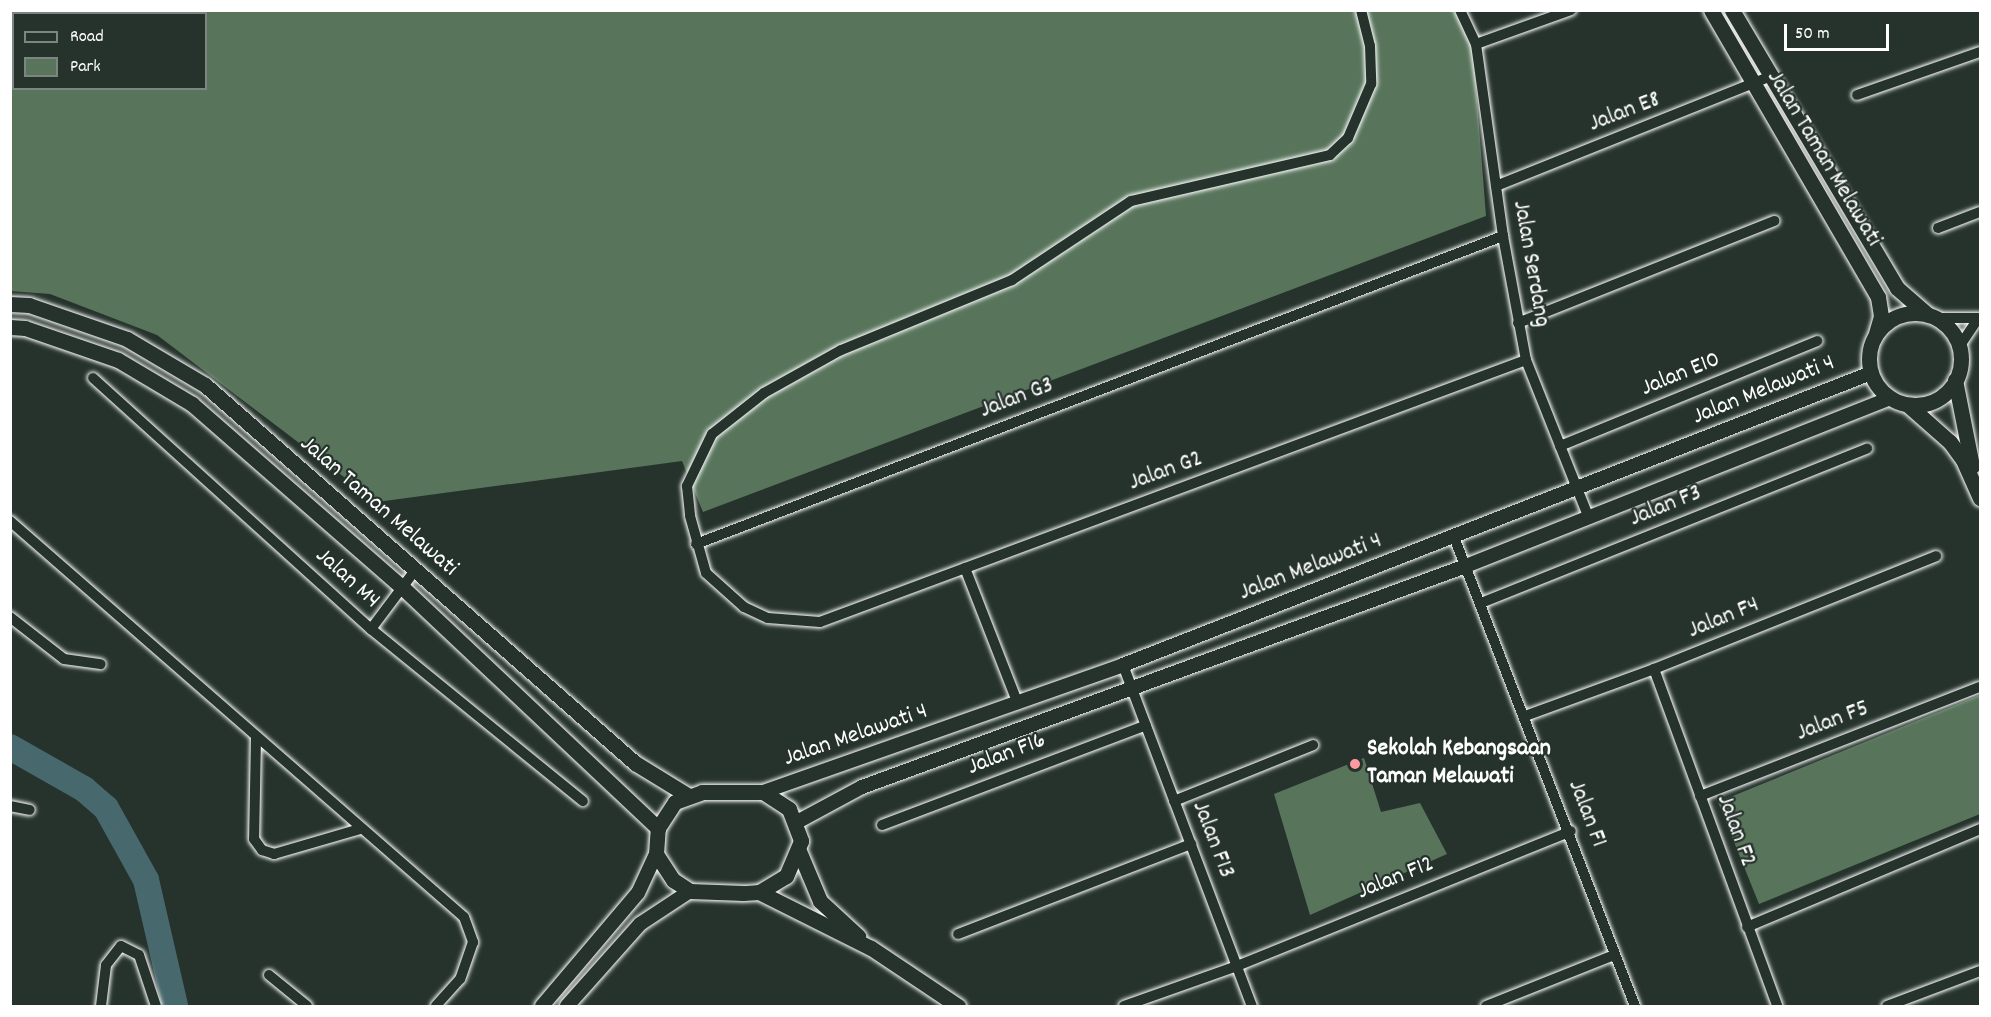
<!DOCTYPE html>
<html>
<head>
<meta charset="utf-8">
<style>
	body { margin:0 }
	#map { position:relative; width:1991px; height:1017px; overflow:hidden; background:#26332d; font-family:Dekko,sans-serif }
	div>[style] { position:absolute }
	.green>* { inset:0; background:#58755c }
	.river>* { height:26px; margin:-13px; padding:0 13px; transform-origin:13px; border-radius:13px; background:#47686d }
	.roads { filter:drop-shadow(0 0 2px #fff) drop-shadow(0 0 2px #fff) }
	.minor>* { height:10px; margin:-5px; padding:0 5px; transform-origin:5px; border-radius:5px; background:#26332d }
	.tertiary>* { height:14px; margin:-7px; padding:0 7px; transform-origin:7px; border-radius:7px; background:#26332d }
	.secondary>* { height:15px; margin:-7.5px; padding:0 7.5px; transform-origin:7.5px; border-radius:7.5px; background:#26332d }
	.secondary>.ring { margin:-7.5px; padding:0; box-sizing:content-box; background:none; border:15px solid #26332d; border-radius:50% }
	.dots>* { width:16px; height:16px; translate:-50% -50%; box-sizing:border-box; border:3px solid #26332d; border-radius:50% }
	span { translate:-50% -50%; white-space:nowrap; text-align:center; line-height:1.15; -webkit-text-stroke:4.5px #26332d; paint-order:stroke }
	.street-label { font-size:24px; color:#fff }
	.poi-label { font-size:24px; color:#fff; font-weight:700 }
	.left { translate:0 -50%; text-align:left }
	.frame { position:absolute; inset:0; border:12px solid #fff; pointer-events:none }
	.legend { position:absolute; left:12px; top:12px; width:195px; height:78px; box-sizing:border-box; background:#26332d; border:2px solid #7d8581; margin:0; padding:8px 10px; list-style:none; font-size:18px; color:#fff }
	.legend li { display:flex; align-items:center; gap:12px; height:30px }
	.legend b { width:30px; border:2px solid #7d8581 }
	.scale { position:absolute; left:1784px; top:24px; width:105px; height:27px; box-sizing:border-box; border:3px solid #fff; border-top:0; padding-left:8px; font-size:18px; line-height:21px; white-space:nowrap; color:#fff; -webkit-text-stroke:4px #26332d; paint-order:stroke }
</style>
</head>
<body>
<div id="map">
	<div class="green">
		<div style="clip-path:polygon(evenodd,10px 11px,1459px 11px,1472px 37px,1486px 216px,703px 512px,682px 461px,377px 502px,157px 335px,50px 294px,11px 291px,10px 11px,14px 14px,206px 14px,206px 88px,14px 88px,14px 14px)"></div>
		<div style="clip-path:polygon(1980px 695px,1980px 814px,1759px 904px,1718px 802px)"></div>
		<div style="clip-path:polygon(1364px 758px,1381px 812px,1420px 803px,1447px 854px,1310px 915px,1274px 794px)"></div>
	</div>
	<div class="river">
		<div style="left:10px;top:747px;width:85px;rotate:29.6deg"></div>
		<div style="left:84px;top:789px;width:29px;rotate:41deg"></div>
		<div style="left:106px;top:808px;width:82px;rotate:60.9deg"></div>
		<div style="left:146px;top:880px;width:129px;rotate:77deg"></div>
	</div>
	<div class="roads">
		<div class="minor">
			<div style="left:1361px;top:10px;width:37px;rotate:76deg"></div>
			<div style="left:1370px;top:46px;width:38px;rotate:88deg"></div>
			<div style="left:1371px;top:84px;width:59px;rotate:113.1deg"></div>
			<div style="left:1348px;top:138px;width:25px;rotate:137deg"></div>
			<div style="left:1330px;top:155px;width:204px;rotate:167deg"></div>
			<div style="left:1131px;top:201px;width:143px;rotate:146.4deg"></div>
			<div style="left:1012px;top:280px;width:185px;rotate:157.7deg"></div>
			<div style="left:841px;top:350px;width:88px;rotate:150.8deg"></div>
			<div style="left:764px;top:393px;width:66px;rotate:141.7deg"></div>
			<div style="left:712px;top:434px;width:58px;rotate:115.7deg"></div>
			<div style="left:687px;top:486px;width:30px;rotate:84deg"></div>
			<div style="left:690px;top:516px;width:59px;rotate:74.3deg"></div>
			<div style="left:706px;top:573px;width:51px;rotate:41.8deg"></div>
			<div style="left:744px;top:607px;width:26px;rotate:25deg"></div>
			<div style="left:768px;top:618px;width:52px;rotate:4.4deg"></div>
			<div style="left:820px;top:622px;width:753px;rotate:-20.36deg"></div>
			<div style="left:1460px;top:10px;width:38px;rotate:65deg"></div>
			<div style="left:1476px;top:44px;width:194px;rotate:82deg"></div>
			<div style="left:1503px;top:236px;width:126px;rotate:79.5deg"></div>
			<div style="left:1526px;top:360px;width:170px;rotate:68.3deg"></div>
			<div style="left:1476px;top:44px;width:101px;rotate:-19.7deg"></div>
			<div style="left:1857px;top:95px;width:130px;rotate:-19.3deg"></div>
			<div style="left:1496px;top:186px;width:294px;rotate:-21.8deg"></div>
			<div style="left:1938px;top:228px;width:45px;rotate:-20.9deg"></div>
			<div style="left:1936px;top:318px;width:44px"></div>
			<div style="left:1518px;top:323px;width:276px;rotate:-21.7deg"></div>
			<div style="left:1959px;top:347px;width:34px;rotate:-56deg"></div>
			<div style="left:93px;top:378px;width:375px;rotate:42.1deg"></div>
			<div style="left:371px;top:629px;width:273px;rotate:39.1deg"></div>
			<div style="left:1560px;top:446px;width:278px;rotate:-22.2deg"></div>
			<div style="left:10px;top:521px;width:602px;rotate:41.1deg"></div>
			<div style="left:464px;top:917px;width:27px;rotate:70deg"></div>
			<div style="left:473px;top:942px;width:39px;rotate:109deg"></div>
			<div style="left:460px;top:979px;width:36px;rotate:132deg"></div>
			<div style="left:1454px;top:537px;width:503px;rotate:68.9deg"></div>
			<div style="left:696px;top:544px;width:864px;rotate:-20.89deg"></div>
			<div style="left:965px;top:568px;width:146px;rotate:68.7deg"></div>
			<div style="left:1481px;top:603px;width:416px;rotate:-21.8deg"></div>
			<div style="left:10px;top:617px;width:68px;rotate:37.9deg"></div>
			<div style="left:64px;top:659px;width:37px;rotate:8deg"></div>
			<div style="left:371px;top:629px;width:75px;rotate:-53.1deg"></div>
			<div style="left:1123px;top:665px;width:365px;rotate:69.3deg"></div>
			<div style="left:1654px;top:669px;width:359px;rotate:69.9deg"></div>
			<div style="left:1525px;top:716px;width:137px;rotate:-20deg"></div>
			<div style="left:1654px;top:669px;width:304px;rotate:-21.8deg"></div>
			<div style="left:256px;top:738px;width:101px;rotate:91.1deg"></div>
			<div style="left:254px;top:839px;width:14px;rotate:54deg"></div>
			<div style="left:262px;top:850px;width:13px;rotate:18deg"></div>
			<div style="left:274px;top:854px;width:90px;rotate:-16.2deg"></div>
			<div style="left:1700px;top:796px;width:300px;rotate:-21.3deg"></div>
			<div style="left:1174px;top:801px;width:150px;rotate:-21.9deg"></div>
			<div style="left:10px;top:806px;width:20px;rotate:11deg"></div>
			<div style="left:882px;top:825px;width:282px;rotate:-20.7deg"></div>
			<div style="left:1747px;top:927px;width:253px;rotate:-22.8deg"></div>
			<div style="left:958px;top:934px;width:250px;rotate:-21.1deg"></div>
			<div style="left:269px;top:975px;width:49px;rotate:39.2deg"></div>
			<div style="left:101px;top:1006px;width:41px;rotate:-83deg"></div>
			<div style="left:106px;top:965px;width:24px;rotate:-52deg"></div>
			<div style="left:121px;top:946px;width:20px;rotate:27deg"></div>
			<div style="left:139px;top:955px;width:54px;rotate:71.6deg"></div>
			<div style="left:1124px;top:1006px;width:120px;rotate:-19.5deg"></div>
			<div style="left:1237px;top:966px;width:360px;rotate:-22deg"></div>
			<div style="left:1486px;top:1006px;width:138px;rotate:-21.7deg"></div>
			<div style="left:1887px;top:1006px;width:99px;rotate:-20.6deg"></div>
		</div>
		<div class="tertiary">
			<div style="left:763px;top:792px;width:382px;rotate:-19.4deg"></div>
			<div style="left:1123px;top:665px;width:803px;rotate:-21.32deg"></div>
			<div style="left:797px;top:822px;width:74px;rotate:-28.3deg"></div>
			<div style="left:862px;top:787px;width:643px;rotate:-20.1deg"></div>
			<div style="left:1466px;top:566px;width:457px;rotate:-21.6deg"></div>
			<div style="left:542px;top:1006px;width:148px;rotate:-49.7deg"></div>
			<div style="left:638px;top:893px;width:43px;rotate:-65.2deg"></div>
			<div style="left:567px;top:1006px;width:110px;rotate:-48.3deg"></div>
			<div style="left:640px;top:924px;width:60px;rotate:-33.4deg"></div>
		</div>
		<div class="secondary">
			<div style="left:1711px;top:10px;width:332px;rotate:59.8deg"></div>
			<div style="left:1878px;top:297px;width:19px;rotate:81deg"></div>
			<div style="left:1881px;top:316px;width:19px;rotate:106deg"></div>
			<div style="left:1732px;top:10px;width:323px;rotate:59.3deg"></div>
			<div style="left:1897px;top:288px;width:40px;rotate:41deg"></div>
			<div style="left:10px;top:304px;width:19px;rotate:3deg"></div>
			<div style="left:29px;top:305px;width:104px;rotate:19.1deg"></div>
			<div style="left:127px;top:339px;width:91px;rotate:30.5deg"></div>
			<div style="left:205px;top:385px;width:573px;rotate:41.32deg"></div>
			<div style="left:635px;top:763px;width:61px;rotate:31.6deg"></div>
			<div class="ring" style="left:1869px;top:313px;width:77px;height:77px"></div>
			<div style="left:10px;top:327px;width:15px;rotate:4deg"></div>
			<div style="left:25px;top:328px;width:98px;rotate:19deg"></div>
			<div style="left:118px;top:360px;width:86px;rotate:30.7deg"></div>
			<div style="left:192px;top:404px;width:279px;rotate:41.1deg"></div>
			<div style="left:402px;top:587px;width:352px;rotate:43.3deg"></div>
			<div style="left:1955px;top:380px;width:88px;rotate:78.8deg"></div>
			<div style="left:1908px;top:405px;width:56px;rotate:41.4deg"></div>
			<div style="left:1950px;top:442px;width:22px;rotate:54deg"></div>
			<div style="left:1963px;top:460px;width:42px;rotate:65.9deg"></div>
			<div style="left:702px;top:792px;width:61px"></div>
			<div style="left:763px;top:792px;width:31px;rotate:33deg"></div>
			<div style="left:789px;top:809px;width:34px;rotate:69deg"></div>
			<div style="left:801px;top:841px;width:38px;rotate:113deg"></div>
			<div style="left:786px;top:876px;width:31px;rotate:149deg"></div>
			<div style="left:759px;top:892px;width:16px;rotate:176deg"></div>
			<div style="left:743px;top:893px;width:53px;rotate:-177.8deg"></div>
			<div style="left:690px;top:891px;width:20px;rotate:-147deg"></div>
			<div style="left:673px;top:880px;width:31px;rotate:-123deg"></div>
			<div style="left:656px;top:854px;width:26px;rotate:-86deg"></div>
			<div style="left:658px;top:828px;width:31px;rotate:-57deg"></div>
			<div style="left:675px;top:802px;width:29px;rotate:-20deg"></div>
			<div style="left:799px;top:851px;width:54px;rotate:67.2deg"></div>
			<div style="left:820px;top:901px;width:52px;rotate:42.6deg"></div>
			<div style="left:759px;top:892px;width:125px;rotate:26.6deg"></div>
			<div style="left:871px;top:948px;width:105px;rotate:33.7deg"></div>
		</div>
	</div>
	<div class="dots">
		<div style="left:1355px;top:764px;background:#ff9aa2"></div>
	</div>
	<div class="street-label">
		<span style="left:1625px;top:113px;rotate:-21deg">Jalan E8</span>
		<span style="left:1823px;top:159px;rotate:59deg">Jalan Taman Melawati</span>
		<span style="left:1530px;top:264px;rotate:80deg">Jalan Serdang</span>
		<span style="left:1681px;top:375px;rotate:-22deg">Jalan E10</span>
		<span style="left:1764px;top:391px;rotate:-22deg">Jalan Melawati 4</span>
		<span style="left:1017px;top:399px;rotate:-21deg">Jalan G3</span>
		<span style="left:1166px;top:472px;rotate:-20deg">Jalan G2</span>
		<span style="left:378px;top:507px;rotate:41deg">Jalan Taman Melawati</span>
		<span style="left:1666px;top:507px;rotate:-22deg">Jalan F3</span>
		<span style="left:1311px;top:568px;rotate:-21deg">Jalan Melawati 4</span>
		<span style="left:347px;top:579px;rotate:42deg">Jalan M4</span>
		<span style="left:1724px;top:619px;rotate:-22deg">Jalan F4</span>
		<span style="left:1833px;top:722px;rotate:-21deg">Jalan F5</span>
		<span style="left:856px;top:736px;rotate:-19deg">Jalan Melawati 4</span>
		<span style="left:1007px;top:755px;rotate:-21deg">Jalan F16</span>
		<span style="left:1586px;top:814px;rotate:69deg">Jalan F1</span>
		<span style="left:1735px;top:831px;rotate:70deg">Jalan F2</span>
		<span style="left:1212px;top:840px;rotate:69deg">Jalan F13</span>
		<span style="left:1396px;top:879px;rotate:-22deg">Jalan F12</span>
	</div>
	<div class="poi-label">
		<span class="left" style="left:1367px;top:764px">Sekolah Kebangsaan<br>Taman Melawati</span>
	</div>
	<div class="frame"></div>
	<ul class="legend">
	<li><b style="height:8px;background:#26332d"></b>Road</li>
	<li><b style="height:16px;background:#58755c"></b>Park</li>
	</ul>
	<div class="scale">50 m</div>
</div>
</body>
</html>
